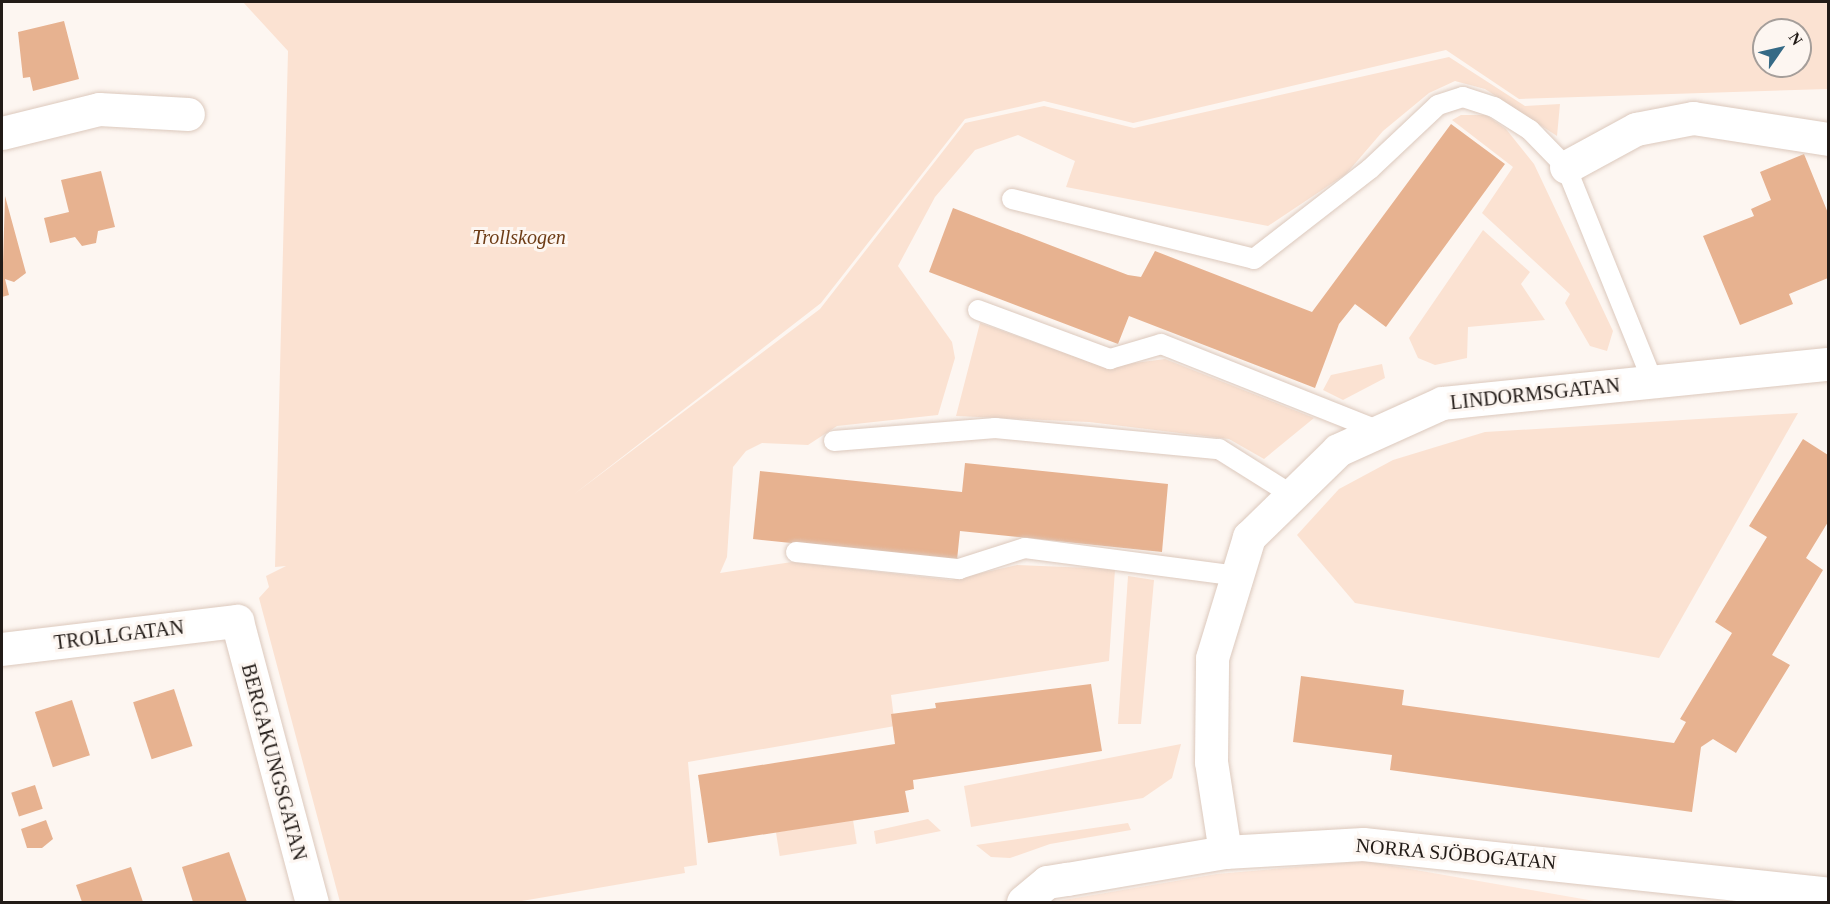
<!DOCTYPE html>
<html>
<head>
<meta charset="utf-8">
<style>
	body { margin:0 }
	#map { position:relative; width:1830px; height:904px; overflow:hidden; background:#fdf6f1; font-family:"Times New Roman",serif }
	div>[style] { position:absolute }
	.built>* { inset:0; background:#fee8db }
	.green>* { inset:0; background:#fbe2d2; transform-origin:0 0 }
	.building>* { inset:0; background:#e7b290; transform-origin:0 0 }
	.roads { filter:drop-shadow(0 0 2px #dcc9bd) drop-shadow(0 0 2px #dcc9bd) }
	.service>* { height:20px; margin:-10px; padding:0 10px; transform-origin:10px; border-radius:10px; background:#fff }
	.minor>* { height:33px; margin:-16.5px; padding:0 16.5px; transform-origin:16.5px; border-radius:16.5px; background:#fff }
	span { translate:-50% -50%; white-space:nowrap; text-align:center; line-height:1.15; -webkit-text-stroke:6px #fdf6f1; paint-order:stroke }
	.park-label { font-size:20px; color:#6d3c16; font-style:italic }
	.street-label { font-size:20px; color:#221b17 }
	.frame { position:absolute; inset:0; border:3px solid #221b17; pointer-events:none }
	.north { position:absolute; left:1752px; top:18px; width:60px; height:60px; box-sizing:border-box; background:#fdf6f1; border:2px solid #a59e9a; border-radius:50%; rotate:56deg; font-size:16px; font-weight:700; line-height:24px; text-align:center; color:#221b17 }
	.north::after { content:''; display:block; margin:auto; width:21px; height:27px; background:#356a86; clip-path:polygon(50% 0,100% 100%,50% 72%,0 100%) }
</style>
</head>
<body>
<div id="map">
	<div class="built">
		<div style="clip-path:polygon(1364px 861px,1600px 902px,1052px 902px,1217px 874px)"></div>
	</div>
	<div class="green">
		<div style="clip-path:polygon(evenodd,243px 2px,1828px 2px,1828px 89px,1519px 99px,1446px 50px,1133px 123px,1044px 101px,965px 119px,821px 303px,573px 495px,820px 309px,965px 123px,1044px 106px,1134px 128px,1449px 57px,1525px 106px,1560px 104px,1557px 136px,1485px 89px,1455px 81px,1429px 93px,1383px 131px,1346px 174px,1268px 226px,1066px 187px,1075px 161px,1018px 135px,975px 150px,935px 197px,898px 266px,952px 342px,955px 358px,938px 415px,837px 426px,808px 445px,762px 443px,746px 451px,733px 467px,727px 557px,720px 573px,792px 562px,951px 580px,1017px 565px,1115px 569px,1109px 661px,891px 695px,895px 726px,688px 762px,697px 865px,684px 867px,685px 873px,516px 902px,340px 902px,259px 598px,269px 587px,266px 576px,286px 566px,275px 567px,288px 51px,243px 2px,1764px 30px,1800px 30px,1800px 66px,1764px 66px,1764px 30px)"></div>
		<div style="clip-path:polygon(1461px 115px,1486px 115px,1506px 129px,1534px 164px,1613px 331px,1607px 351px,1590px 346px,1565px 303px,1570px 294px,1482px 213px,1513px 167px,1452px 120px)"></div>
		<div style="clip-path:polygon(1483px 230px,1530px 272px,1521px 284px,1545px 320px,1468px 327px,1467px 358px,1435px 365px,1418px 358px,1409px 338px)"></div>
		<div style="clip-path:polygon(980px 323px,1104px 367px,1165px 359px,1314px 418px,1264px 459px,1229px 439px,1089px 422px,956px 416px)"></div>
		<div style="clip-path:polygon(1382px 364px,1385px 378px,1343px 400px,1323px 390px,1331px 375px)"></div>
		<div style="clip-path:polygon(1798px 413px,1659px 658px,1355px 603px,1297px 535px,1339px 489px,1393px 460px,1485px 432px)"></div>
		<div style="clip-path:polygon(1128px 576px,1154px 580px,1141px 724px,1118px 724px)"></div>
		<div style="clip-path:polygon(1181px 744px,1172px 778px,1143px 798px,971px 827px,964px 786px)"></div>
		<div style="clip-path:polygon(928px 819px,941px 831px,876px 844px,874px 831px)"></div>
		<div style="left:853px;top:820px;width:24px;height:78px;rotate:81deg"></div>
		<div style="clip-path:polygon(1128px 823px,1131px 830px,1050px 844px,1010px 858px,991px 857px,976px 845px)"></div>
	</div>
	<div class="building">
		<div style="clip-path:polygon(64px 21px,79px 79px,33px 91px,30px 77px,23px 78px,18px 32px)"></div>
		<div style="clip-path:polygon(1451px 124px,1505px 164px,1386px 327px,1355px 304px,1339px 324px,1315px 388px,1129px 316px,1118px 344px,929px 272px,953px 208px,1128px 275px,1141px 277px,1155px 251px,1312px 312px)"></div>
		<div style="clip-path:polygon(1804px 154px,1828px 213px,1828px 278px,1789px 294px,1793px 304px,1740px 325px,1703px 236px,1754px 216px,1751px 209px,1771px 200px,1760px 172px)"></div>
		<div style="clip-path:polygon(101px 171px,115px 227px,98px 231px,96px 243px,82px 246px,75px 237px,50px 243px,44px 218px,69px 212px,61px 180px)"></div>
		<div style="clip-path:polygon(5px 196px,26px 273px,14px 282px,5px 279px,9px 295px,2px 297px)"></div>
		<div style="clip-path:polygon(1803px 439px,1828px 455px,1828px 522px,1806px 558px,1823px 570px,1772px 655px,1790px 665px,1736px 753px,1713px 739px,1701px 747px,1692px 812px,1390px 770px,1392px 755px,1293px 742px,1301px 676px,1404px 690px,1402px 705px,1674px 743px,1686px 722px,1680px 719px,1732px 633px,1715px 622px,1767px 537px,1749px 526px)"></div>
		<div style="clip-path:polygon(965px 463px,1168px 484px,1162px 552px,960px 531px,957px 560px,753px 539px,760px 471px,962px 492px)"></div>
		<div style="clip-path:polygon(1091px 684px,1102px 751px,913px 780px,914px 789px,905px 791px,909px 812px,708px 843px,698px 775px,895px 744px,891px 714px,936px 708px,935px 703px)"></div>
		<div style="left:174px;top:689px;width:60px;height:43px;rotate:72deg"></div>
		<div style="left:72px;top:700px;width:58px;height:39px;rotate:72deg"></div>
		<div style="left:35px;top:785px;width:25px;height:25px;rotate:72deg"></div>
		<div style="clip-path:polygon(46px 820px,53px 839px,42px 848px,27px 848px,21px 829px)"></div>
		<div style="clip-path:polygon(229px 852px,247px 902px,193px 902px,182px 867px)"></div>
		<div style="clip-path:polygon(131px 867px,143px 902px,82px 902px,76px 885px)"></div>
	</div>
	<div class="roads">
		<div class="service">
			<div style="left:1012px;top:199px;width:249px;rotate:13.9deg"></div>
			<div style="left:1254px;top:259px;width:147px;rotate:-37.8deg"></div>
			<div style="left:1370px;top:169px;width:93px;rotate:-43.3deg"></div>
			<div style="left:1438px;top:105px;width:26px;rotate:-18deg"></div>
			<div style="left:1463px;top:97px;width:33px;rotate:18deg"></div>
			<div style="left:1494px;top:107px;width:43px;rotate:32.6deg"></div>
			<div style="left:1530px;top:130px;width:52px;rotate:45.8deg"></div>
			<div style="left:1566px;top:167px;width:232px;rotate:68deg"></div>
			<div style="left:978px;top:310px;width:141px;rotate:20.4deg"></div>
			<div style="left:1110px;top:359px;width:53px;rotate:-16.4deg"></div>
			<div style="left:1161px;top:344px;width:236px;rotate:21.7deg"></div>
			<div style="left:834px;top:441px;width:162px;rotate:-4.6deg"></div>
			<div style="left:995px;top:428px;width:225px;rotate:5.4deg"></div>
			<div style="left:1219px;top:449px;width:86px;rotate:32.2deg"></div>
			<div style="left:796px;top:552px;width:164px;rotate:6deg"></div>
			<div style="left:959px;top:569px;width:69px;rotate:-17.7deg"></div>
			<div style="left:1025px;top:548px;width:214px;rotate:7.5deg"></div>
		</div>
		<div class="minor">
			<div style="left:2px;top:133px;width:100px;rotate:-13.9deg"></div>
			<div style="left:99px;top:109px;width:89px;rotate:3.2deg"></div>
			<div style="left:1566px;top:167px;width:80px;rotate:-28.5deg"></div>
			<div style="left:1636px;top:129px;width:58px;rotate:-10.9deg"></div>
			<div style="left:1693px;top:118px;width:137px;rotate:8.8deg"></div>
			<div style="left:2px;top:649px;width:237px;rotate:-6.8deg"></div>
			<div style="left:237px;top:621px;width:291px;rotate:75.1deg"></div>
			<div style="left:1225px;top:852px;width:91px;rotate:-98.8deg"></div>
			<div style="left:1211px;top:762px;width:104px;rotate:-89.4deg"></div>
			<div style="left:1212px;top:658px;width:127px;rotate:-73deg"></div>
			<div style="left:1249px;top:537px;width:124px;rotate:-44.3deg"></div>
			<div style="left:1338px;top:450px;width:114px;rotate:-24.3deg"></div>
			<div style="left:1442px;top:403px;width:388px;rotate:-5.8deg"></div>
			<div style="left:1023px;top:902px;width:31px;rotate:-40deg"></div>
			<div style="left:1047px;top:882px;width:20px;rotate:-9deg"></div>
			<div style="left:1067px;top:879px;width:160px;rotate:-9.7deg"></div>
			<div style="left:1225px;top:852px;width:138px;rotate:-3.3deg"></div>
			<div style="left:1363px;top:844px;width:468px;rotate:6.1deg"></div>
		</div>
	</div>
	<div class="park-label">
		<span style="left:519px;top:237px">Trollskogen</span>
	</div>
	<div class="street-label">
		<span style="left:1535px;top:394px;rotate:-6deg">LINDORMSGATAN</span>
		<span style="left:119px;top:635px;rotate:-7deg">TROLLGATAN</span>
		<span style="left:274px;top:762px;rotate:75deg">BERGAKUNGSGATAN</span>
		<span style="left:1456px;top:854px;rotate:5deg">NORRA SJÖBOGATAN</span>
	</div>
	<div class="frame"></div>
	<div class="north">N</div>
</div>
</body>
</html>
